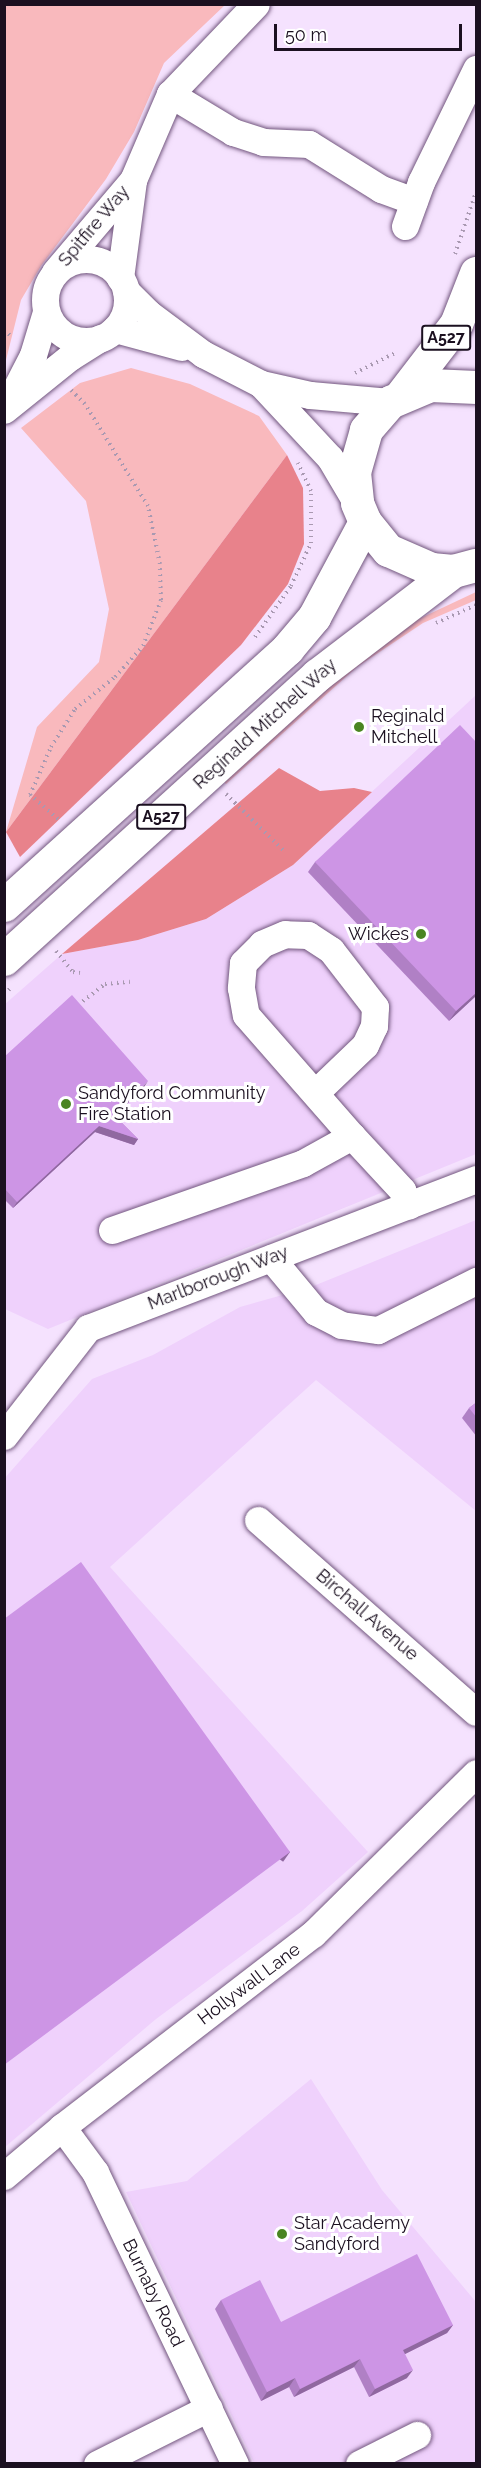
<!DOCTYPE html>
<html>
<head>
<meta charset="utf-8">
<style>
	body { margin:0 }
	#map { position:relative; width:481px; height:2468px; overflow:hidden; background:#f5e2fe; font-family:Raleway,sans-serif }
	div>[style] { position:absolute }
	.built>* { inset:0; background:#efd1fc }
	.green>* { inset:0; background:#f9b9bd }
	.forest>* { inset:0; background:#e8828b }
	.path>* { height:4px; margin-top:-2px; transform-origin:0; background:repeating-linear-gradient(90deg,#a999b1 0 1.5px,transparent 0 6px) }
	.roads { filter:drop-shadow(0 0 2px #72567e) drop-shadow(0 0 2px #72567e) }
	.minor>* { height:27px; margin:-13.5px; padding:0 13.5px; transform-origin:13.5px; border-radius:13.5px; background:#fff }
	.minor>.ring { margin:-13.5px; padding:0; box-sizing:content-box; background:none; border:27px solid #fff; border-radius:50% }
	.major>* { height:33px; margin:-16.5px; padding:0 16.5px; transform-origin:16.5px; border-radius:16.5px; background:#fff }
	.wall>* { inset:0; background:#b080c5 }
	.shaded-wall>* { inset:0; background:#9068a0; transform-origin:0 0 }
	.building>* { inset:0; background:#cd95e5 }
	.dots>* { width:16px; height:16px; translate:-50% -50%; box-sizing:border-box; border:3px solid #fff; border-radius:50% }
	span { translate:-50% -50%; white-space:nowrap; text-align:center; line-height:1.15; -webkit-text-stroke:6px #fff; paint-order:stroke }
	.shield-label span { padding:2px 4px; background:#fff; border:2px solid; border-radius:4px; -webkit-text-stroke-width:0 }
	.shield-label { font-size:16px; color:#1b1020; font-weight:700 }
	.street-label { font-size:18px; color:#1b1020 }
	.poi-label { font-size:18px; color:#1b1020 }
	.left { translate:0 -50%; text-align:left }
	.right { translate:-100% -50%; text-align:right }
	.frame { position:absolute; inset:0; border:6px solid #1b1020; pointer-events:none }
	.scale { position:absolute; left:274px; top:24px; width:188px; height:27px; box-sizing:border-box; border:3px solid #1b1020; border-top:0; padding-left:8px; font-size:18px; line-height:21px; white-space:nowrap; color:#1b1020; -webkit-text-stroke:4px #fff; paint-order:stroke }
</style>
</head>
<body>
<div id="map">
	<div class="built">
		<div style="clip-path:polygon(476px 695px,476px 1154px,48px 1329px,5px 1309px,4px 1005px,62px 954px,138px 940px,206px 919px,293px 865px)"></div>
		<div style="clip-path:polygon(476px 1220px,476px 1511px,316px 1380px,110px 1567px,368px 1852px,302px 1911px,156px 2019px,5px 2147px,4px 1479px,92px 1379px,153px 1355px,240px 1307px,311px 1287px)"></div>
		<div style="clip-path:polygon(311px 2079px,382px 2190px,476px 2302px,476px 2463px,254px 2463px,126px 2192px,187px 2181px)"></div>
	</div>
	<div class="green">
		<div style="clip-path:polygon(5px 4px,225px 5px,164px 63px,134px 132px,106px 179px,41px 266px,21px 300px,5px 364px)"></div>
		<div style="clip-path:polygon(131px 368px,190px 384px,259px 416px,287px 455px,6px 832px,37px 727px,99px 662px,109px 609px,86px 501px,21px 428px,80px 383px)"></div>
		<div style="clip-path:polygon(476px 592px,476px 600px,423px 623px,357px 667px,226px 784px,222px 780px,318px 689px,408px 624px)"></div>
	</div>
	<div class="forest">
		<div style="clip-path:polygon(287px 455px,303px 488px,304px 544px,288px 584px,241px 645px,20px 857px,6px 832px)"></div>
		<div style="clip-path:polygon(279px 768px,320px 791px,354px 788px,372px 792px,293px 865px,206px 919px,138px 940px,62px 954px)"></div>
	</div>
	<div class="path">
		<div style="left:455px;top:254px;width:65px;rotate:-71.3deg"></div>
		<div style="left:4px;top:330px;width:11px;rotate:41deg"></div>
		<div style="left:355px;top:373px;width:47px;rotate:-26.6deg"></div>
		<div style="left:436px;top:623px;width:44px;rotate:-24.2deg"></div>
		<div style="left:255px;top:637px;width:62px;rotate:-54.8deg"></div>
		<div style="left:291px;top:586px;width:47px;rotate:-65.1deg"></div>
		<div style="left:311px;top:543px;width:52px;rotate:-90deg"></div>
		<div style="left:311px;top:491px;width:31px;rotate:-115deg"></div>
		<div style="left:226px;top:794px;width:83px;rotate:44.5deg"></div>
		<div style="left:58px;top:819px;width:37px;rotate:-139deg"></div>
		<div style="left:30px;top:795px;width:52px;rotate:-66.4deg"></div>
		<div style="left:51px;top:747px;width:45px;rotate:-57.7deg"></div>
		<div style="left:75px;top:709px;width:51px;rotate:-38.7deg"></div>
		<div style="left:115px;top:677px;width:42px;rotate:-47.9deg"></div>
		<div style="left:143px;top:646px;width:49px;rotate:-68.6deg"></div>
		<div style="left:161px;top:600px;width:36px;rotate:-92deg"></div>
		<div style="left:160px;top:564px;width:59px;rotate:-101.7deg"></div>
		<div style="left:148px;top:506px;width:120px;rotate:-121.7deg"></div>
		<div style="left:85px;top:404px;width:23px;rotate:-135deg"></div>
		<div style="left:56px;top:951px;width:27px;rotate:51deg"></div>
		<div style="left:73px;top:972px;width:7px;rotate:8deg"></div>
		<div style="left:4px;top:994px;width:11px;rotate:-41deg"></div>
		<div style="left:78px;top:1005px;width:34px;rotate:-38deg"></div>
		<div style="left:105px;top:984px;width:25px;rotate:-5deg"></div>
	</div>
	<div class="roads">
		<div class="minor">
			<div style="left:170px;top:94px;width:74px;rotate:31.1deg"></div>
			<div style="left:233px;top:132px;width:32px;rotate:18deg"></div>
			<div style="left:263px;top:142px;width:46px;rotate:2.5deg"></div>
			<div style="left:309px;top:144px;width:85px;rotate:32deg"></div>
			<div style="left:381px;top:189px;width:35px;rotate:20deg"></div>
			<div style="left:405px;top:226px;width:47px;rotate:-70deg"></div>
			<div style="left:421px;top:182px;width:126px;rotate:-64deg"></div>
			<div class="ring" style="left:45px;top:259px;width:55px;height:55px"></div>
			<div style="left:55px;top:272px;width:121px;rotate:-49.7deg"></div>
			<div style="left:133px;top:180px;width:94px;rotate:-66.7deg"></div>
			<div style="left:170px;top:94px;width:124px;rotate:-46.3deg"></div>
			<div style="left:120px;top:278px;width:99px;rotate:-82.4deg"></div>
			<div style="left:126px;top:291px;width:31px;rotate:45deg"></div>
			<div style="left:148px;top:313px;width:69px;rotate:36.7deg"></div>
			<div style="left:203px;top:354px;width:65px;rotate:27.3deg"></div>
			<div style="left:261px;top:384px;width:50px;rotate:12.7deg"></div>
			<div style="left:310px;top:395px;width:80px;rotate:5deg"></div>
			<div style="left:115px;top:329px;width:69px;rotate:15deg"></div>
			<div style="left:261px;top:384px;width:101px;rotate:47deg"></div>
			<div style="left:330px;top:458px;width:51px;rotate:59.4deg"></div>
			<div style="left:12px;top:396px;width:46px;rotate:-62.9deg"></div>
			<div style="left:33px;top:355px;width:45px;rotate:-73.2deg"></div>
			<div style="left:4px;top:410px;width:85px;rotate:-38.8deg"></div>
			<div style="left:70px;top:357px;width:36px;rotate:-32deg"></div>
			<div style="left:315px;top:1093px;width:69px;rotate:-43.8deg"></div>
			<div style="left:365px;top:1045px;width:21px;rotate:-65deg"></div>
			<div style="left:374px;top:1026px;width:19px;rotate:-87deg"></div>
			<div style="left:375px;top:1007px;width:72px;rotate:-127.7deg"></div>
			<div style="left:331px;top:950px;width:27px;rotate:-147deg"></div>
			<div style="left:308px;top:935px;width:23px;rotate:-178deg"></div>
			<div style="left:285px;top:934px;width:25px;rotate:157deg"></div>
			<div style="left:262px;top:944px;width:27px;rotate:135deg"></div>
			<div style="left:243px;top:963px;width:25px;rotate:95deg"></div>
			<div style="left:241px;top:988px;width:27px;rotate:80deg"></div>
			<div style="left:246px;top:1015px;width:161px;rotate:48.8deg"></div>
			<div style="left:352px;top:1136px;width:74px;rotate:47.2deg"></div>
			<div style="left:402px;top:1190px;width:17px;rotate:66deg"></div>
			<div style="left:112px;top:1230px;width:202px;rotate:-19.3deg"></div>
			<div style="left:303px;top:1163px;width:56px;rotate:-28.9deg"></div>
			<div style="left:271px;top:1258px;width:70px;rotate:50.2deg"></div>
			<div style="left:316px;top:1312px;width:28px;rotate:27deg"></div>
			<div style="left:341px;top:1325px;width:37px;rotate:8deg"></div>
			<div style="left:378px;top:1330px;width:110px;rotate:-26.6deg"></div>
			<div style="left:4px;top:1436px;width:137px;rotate:-52.1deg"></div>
			<div style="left:88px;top:1328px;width:416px;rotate:-21deg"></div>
			<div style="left:258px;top:1520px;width:290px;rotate:41.4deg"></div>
			<div style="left:62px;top:2127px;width:56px;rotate:53.7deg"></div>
			<div style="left:95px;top:2172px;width:324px;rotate:64.4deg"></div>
			<div style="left:4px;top:2176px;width:76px;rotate:-40.2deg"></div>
			<div style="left:62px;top:2127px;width:317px;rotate:-37.6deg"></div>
			<div style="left:313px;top:1934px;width:229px;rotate:-44.6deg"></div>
			<div style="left:97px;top:2464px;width:125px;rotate:-26.6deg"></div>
			<div style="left:359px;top:2464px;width:65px;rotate:-26.6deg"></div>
		</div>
		<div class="major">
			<div style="left:476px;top:387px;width:46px;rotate:-177.5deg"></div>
			<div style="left:430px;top:385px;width:43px;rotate:157deg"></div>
			<div style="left:390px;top:402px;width:37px;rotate:131deg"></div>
			<div style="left:366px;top:430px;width:44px;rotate:105.9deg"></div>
			<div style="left:354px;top:472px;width:31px;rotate:84deg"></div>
			<div style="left:357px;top:503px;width:21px;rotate:67deg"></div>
			<div style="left:365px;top:522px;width:36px;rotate:51deg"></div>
			<div style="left:388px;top:550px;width:47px;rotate:23.8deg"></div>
			<div style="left:431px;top:569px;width:22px;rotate:5deg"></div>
			<div style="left:453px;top:571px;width:24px;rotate:-15deg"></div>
			<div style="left:402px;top:394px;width:88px;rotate:-52.4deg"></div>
			<div style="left:456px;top:324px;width:55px;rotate:-68.6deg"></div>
			<div style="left:4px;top:905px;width:382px;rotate:-42.1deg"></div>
			<div style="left:287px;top:649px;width:42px;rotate:-49.8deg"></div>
			<div style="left:314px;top:617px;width:108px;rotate:-61.8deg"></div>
			<div style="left:4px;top:959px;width:423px;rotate:-42.2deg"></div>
			<div style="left:317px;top:675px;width:171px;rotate:-37.4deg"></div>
		</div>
	</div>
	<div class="wall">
		<div style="clip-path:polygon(477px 743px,477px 995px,449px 1021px,308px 872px,315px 862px)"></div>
		<div style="clip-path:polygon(4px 1057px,144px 1087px,115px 1116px,138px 1139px,134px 1145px,95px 1132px,13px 1208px,4px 1199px)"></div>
		<div style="clip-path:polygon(477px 1402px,477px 1437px,462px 1418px,469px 1408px)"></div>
		<div style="clip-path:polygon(221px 2300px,281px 2322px,453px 2325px,447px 2333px,405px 2354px,407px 2378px,369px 2397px,354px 2367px,294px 2397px,289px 2387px,261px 2401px,215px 2309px)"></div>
	</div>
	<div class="shaded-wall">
		<div style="clip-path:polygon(477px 992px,477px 995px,449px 1021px,456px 1011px)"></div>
		<div style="clip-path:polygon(148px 1081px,144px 1087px,110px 1121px,114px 1115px)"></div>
		<div style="clip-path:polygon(99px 1126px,138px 1139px,134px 1145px,95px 1132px,13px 1208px,17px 1202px)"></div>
		<div style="left:290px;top:1852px;width:12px;height:357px;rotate:125deg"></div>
		<div style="clip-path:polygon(453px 2325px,447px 2333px,397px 2358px,403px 2350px)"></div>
		<div style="clip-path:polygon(360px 2359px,354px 2367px,294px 2397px,300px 2389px)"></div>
		<div style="clip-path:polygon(413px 2370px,407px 2378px,369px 2397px,375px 2389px)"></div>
		<div style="clip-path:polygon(295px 2378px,289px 2387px,261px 2401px,267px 2392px)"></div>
	</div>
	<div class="building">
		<div style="clip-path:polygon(460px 725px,477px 743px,477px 992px,456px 1011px,315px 862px)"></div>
		<div style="clip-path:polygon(72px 995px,148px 1081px,114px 1115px,138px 1139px,99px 1126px,17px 1202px,4px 1188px,4px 1057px)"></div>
		<div style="clip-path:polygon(477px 1402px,477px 1418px,469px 1408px)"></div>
		<div style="clip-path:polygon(81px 1562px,290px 1852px,4px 2065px,4px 1619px)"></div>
		<div style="clip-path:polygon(417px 2254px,453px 2325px,403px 2350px,413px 2370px,375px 2389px,360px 2359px,300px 2389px,295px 2378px,267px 2392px,221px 2300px,260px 2280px,281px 2322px)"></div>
	</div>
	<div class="dots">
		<div style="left:359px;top:727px;background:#4a8521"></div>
		<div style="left:421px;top:934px;background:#4a8521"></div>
		<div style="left:66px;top:1104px;background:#4a8521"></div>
		<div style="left:282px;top:2234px;background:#4a8521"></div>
	</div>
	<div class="shield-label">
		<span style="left:446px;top:338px">A527</span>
		<span style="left:161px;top:817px">A527</span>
	</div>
	<div class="street-label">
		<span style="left:94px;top:226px;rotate:-50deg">Spitfire Way</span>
		<span style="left:265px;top:724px;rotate:-42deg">Reginald Mitchell Way</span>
		<span style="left:218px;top:1278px;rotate:-21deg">Marlborough Way</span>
		<span style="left:367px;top:1615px;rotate:41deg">Birchall Avenue</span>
		<span style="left:249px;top:1984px;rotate:-37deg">Hollywall Lane</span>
		<span style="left:153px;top:2293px;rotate:64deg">Burnaby Road</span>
	</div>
	<div class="poi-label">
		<span class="left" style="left:371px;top:727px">Reginald<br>Mitchell</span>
		<span class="right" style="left:409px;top:934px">Wickes</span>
		<span class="left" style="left:78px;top:1104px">Sandyford Community<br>Fire Station</span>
		<span class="left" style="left:294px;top:2234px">Star Academy<br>Sandyford</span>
	</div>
	<div class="frame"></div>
	<div class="scale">50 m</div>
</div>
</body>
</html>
